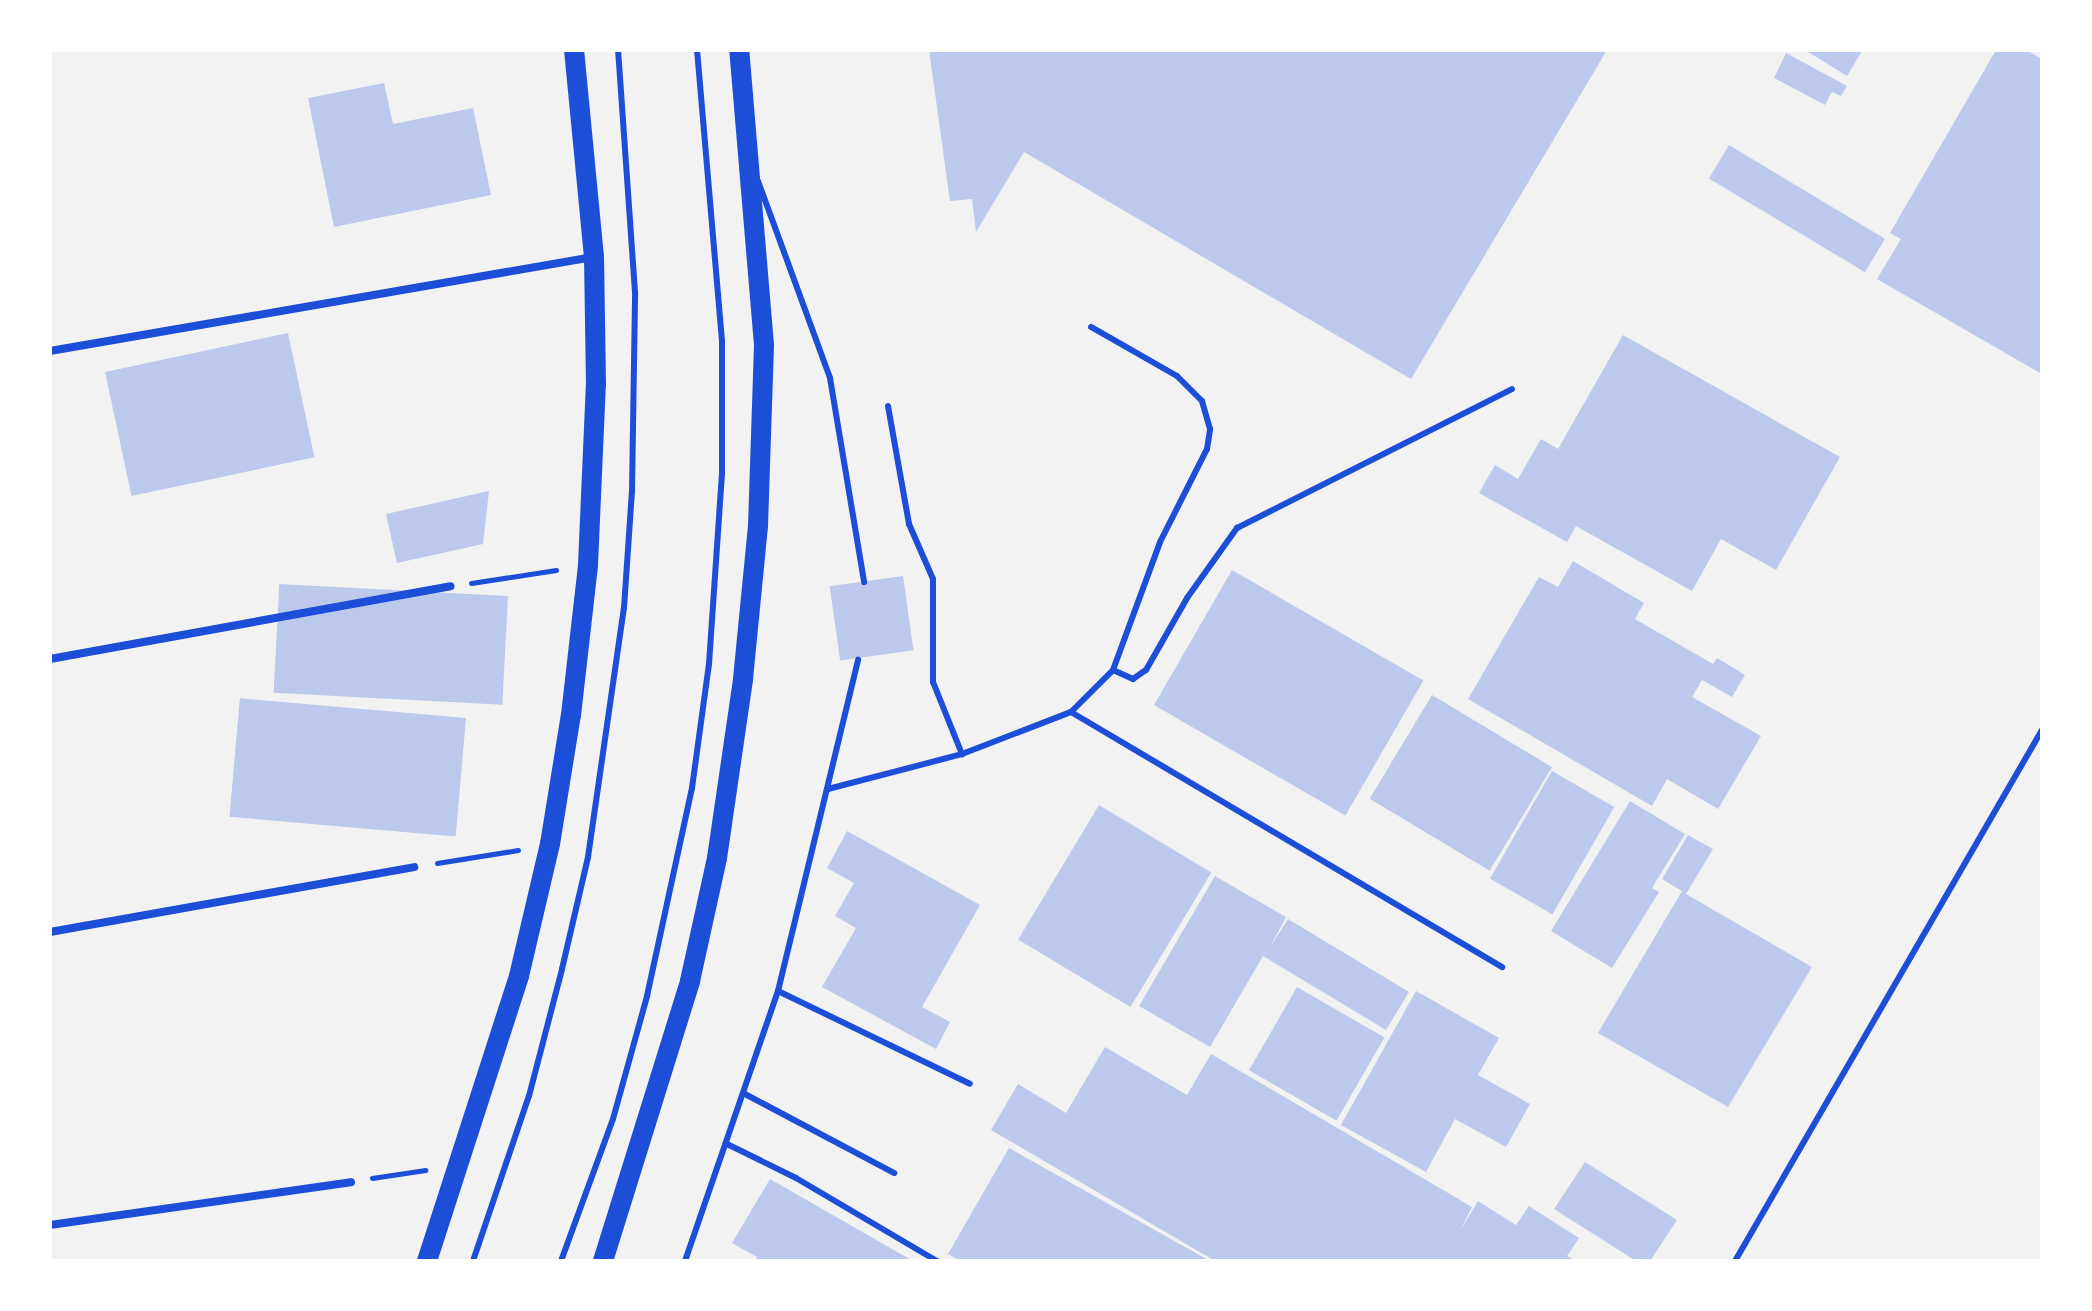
<!DOCTYPE html>
<html>
<head>
<meta charset="utf-8">
<style>
	body { margin:0 }
	#map { position:relative; width:2092px; height:1311px; overflow:hidden; background:#f2f2f2; font-family:Bitter,serif }
	div>[style] { position:absolute }
	.building>* { inset:0; background:#bdc9ec; transform-origin:0 0 }
	.path>* { height:5px; margin:-2.5px; padding:0 2.5px; transform-origin:2.5px; border-radius:2.5px; background:#1d4ed8 }
	.service>* { height:6px; margin:-3px; padding:0 3px; transform-origin:3px; border-radius:3px; background:#1d4ed8 }
	.minor>* { height:8px; margin:-4px; padding:0 4px; transform-origin:4px; border-radius:4px; background:#1d4ed8 }
	.primary>* { height:20px; margin:-10px; padding:0 10px; transform-origin:10px; border-radius:10px; background:#1d4ed8 }
	span { translate:-50% -50%; white-space:nowrap; text-align:center; line-height:1.15; -webkit-text-stroke:8px #fff; paint-order:stroke }
	.frame { position:absolute; inset:0; border:52px solid #fff; pointer-events:none }
</style>
</head>
<body>
<div id="map">
	<div class="building">
		<div style="clip-path:polygon(929px 50px,1607px 50px,1411px 379px,1024px 152px,976px 232px,972px 199px,950px 201px)"></div>
		<div style="clip-path:polygon(1805px 50px,1859px 50px,1862px 51px,1847px 76px)"></div>
		<div style="clip-path:polygon(1996px 50px,2026px 50px,2042px 59px,2042px 374px,1877px 279px,1901px 239px,1890px 233px)"></div>
		<div style="clip-path:polygon(1786px 53px,1847px 86px,1841px 96px,1832px 92px,1825px 105px,1774px 78px)"></div>
		<div style="clip-path:polygon(384px 83px,393px 124px,473px 108px,491px 195px,334px 227px,308px 98px)"></div>
		<div style="left:1729px;top:145px;width:182px;height:39px;rotate:31deg"></div>
		<div style="left:288px;top:333px;width:127px;height:187px;rotate:78deg"></div>
		<div style="clip-path:polygon(1623px 335px,1840px 457px,1776px 570px,1721px 539px,1692px 591px,1576px 526px,1567px 542px,1479px 493px,1495px 465px,1518px 479px,1541px 439px,1558px 449px)"></div>
		<div style="clip-path:polygon(489px 491px,483px 544px,397px 563px,386px 514px)"></div>
		<div style="clip-path:polygon(1573px 561px,1644px 603px,1635px 619px,1713px 664px,1717px 658px,1745px 675px,1732px 697px,1702px 680px,1692px 697px,1761px 736px,1718px 809px,1667px 779px,1652px 806px,1468px 699px,1539px 577px,1558px 587px)"></div>
		<div style="left:1232px;top:570px;width:221px;height:156px;rotate:30deg"></div>
		<div style="left:903px;top:576px;width:75px;height:74px;rotate:82deg"></div>
		<div style="left:508px;top:596px;width:109px;height:229px;rotate:93deg"></div>
		<div style="left:1432px;top:695px;width:140px;height:121px;rotate:31deg"></div>
		<div style="left:466px;top:718px;width:119px;height:227px;rotate:95deg"></div>
		<div style="left:1552px;top:771px;width:72px;height:124px;rotate:30deg"></div>
		<div style="clip-path:polygon(1630px 801px,1685px 834px,1652px 888px,1659px 892px,1612px 968px,1551px 931px)"></div>
		<div style="left:1099px;top:805px;width:131px;height:157px;rotate:31deg"></div>
		<div style="clip-path:polygon(847px 831px,980px 905px,922px 1007px,950px 1022px,936px 1049px,822px 987px,856px 928px,835px 916px,854px 883px,827px 868px)"></div>
		<div style="clip-path:polygon(1688px 835px,1713px 849px,1686px 894px,1812px 967px,1728px 1107px,1598px 1033px,1682px 891px,1662px 879px)"></div>
		<div style="clip-path:polygon(1215px 876px,1286px 917px,1270px 947px,1288px 919px,1409px 992px,1386px 1030px,1263px 956px,1210px 1047px,1139px 1006px)"></div>
		<div style="left:1297px;top:987px;width:101px;height:96px;rotate:30deg"></div>
		<div style="clip-path:polygon(1416px 991px,1499px 1038px,1478px 1075px,1530px 1104px,1506px 1147px,1455px 1119px,1426px 1172px,1341px 1125px)"></div>
		<div style="clip-path:polygon(1105px 1047px,1187px 1095px,1211px 1054px,1472px 1207px,1460px 1231px,1478px 1201px,1516px 1225px,1529px 1206px,1579px 1238px,1567px 1256px,1576px 1261px,1215px 1261px,991px 1130px,1018px 1084px,1066px 1113px)"></div>
		<div style="clip-path:polygon(1009px 1148px,1210px 1261px,961px 1261px,948px 1254px)"></div>
		<div style="clip-path:polygon(1585px 1162px,1677px 1220px,1650px 1261px,1636px 1261px,1554px 1209px)"></div>
		<div style="clip-path:polygon(770px 1179px,913px 1261px,755px 1261px,757px 1257px,732px 1243px)"></div>
	</div>
	<div class="path">
		<div style="left:471px;top:583px;width:86px;rotate:-8.7deg"></div>
		<div style="left:437px;top:863px;width:82px;rotate:-9.1deg"></div>
		<div style="left:372px;top:1178px;width:54px;rotate:-8.6deg"></div>
	</div>
	<div class="service">
		<div style="left:758px;top:181px;width:210px;rotate:69.9deg"></div>
		<div style="left:830px;top:378px;width:207px;rotate:80.5deg"></div>
		<div style="left:888px;top:406px;width:120px;rotate:79.9deg"></div>
		<div style="left:909px;top:524px;width:60px;rotate:66.4deg"></div>
		<div style="left:933px;top:579px;width:103px;rotate:90deg"></div>
		<div style="left:933px;top:682px;width:78px;rotate:68.1deg"></div>
		<div style="left:1113px;top:670px;width:22px;rotate:24deg"></div>
		<div style="left:1133px;top:679px;width:16px;rotate:-35deg"></div>
		<div style="left:1146px;top:670px;width:83px;rotate:-60.3deg"></div>
		<div style="left:1187px;top:598px;width:86px;rotate:-54.5deg"></div>
		<div style="left:1237px;top:528px;width:308px;rotate:-26.8deg"></div>
		<div style="left:1071px;top:712px;width:501px;rotate:30.61deg"></div>
		<div style="left:828px;top:789px;width:138px;rotate:-14.6deg"></div>
		<div style="left:962px;top:754px;width:117px;rotate:-21.1deg"></div>
		<div style="left:1071px;top:712px;width:59px;rotate:-45deg"></div>
		<div style="left:1113px;top:670px;width:136px;rotate:-69.8deg"></div>
		<div style="left:1160px;top:542px;width:104px;rotate:-63.2deg"></div>
		<div style="left:1207px;top:449px;width:20px;rotate:-81deg"></div>
		<div style="left:1210px;top:429px;width:29px;rotate:-106deg"></div>
		<div style="left:1202px;top:401px;width:35px;rotate:-135deg"></div>
		<div style="left:1177px;top:376px;width:99px;rotate:-150.3deg"></div>
		<div style="left:778px;top:991px;width:213px;rotate:25.8deg"></div>
		<div style="left:745px;top:1094px;width:169px;rotate:27.9deg"></div>
		<div style="left:727px;top:1144px;width:77px;rotate:26.2deg"></div>
		<div style="left:796px;top:1178px;width:164px;rotate:30.5deg"></div>
		<div style="left:473px;top:1261px;width:174px;rotate:-71.3deg"></div>
		<div style="left:529px;top:1096px;width:131px;rotate:-75.4deg"></div>
		<div style="left:562px;top:969px;width:115px;rotate:-76.9deg"></div>
		<div style="left:588px;top:857px;width:252px;rotate:-81.8deg"></div>
		<div style="left:624px;top:608px;width:117px;rotate:-86.1deg"></div>
		<div style="left:632px;top:491px;width:199px;rotate:-89.1deg"></div>
		<div style="left:635px;top:292px;width:243px;rotate:-94deg"></div>
		<div style="left:561px;top:1261px;width:151px;rotate:-69.9deg"></div>
		<div style="left:613px;top:1119px;width:128px;rotate:-74.5deg"></div>
		<div style="left:647px;top:996px;width:213px;rotate:-77.8deg"></div>
		<div style="left:692px;top:788px;width:125px;rotate:-82.2deg"></div>
		<div style="left:709px;top:664px;width:191px;rotate:-86.1deg"></div>
		<div style="left:722px;top:473px;width:132px;rotate:-90deg"></div>
		<div style="left:722px;top:341px;width:292px;rotate:-94.9deg"></div>
		<div style="left:685px;top:1261px;width:286px;rotate:-71deg"></div>
		<div style="left:778px;top:991px;width:341px;rotate:-76.4deg"></div>
		<div style="left:1735px;top:1261px;width:613px;rotate:-59.97deg"></div>
	</div>
	<div class="minor">
		<div style="left:50px;top:351px;width:551px;rotate:-9.82deg"></div>
		<div style="left:50px;top:659px;width:407px;rotate:-10.3deg"></div>
		<div style="left:50px;top:932px;width:370px;rotate:-10.1deg"></div>
		<div style="left:50px;top:1225px;width:304px;rotate:-8.1deg"></div>
	</div>
	<div class="primary">
		<div style="left:427px;top:1261px;width:299px;rotate:-72.1deg"></div>
		<div style="left:519px;top:976px;width:136px;rotate:-76.8deg"></div>
		<div style="left:550px;top:844px;width:131px;rotate:-80.8deg"></div>
		<div style="left:571px;top:715px;width:151px;rotate:-83.5deg"></div>
		<div style="left:588px;top:565px;width:181px;rotate:-87.5deg"></div>
		<div style="left:596px;top:384px;width:127px;rotate:-90.9deg"></div>
		<div style="left:594px;top:257px;width:208px;rotate:-95.5deg"></div>
		<div style="left:603px;top:1261px;width:293px;rotate:-72.7deg"></div>
		<div style="left:690px;top:981px;width:126px;rotate:-77.6deg"></div>
		<div style="left:717px;top:858px;width:181px;rotate:-81.7deg"></div>
		<div style="left:743px;top:679px;width:154px;rotate:-84.4deg"></div>
		<div style="left:758px;top:526px;width:181px;rotate:-88.1deg"></div>
		<div style="left:764px;top:345px;width:296px;rotate:-94.8deg"></div>
	</div>
	<div class="frame"></div>
</div>
</body>
</html>
